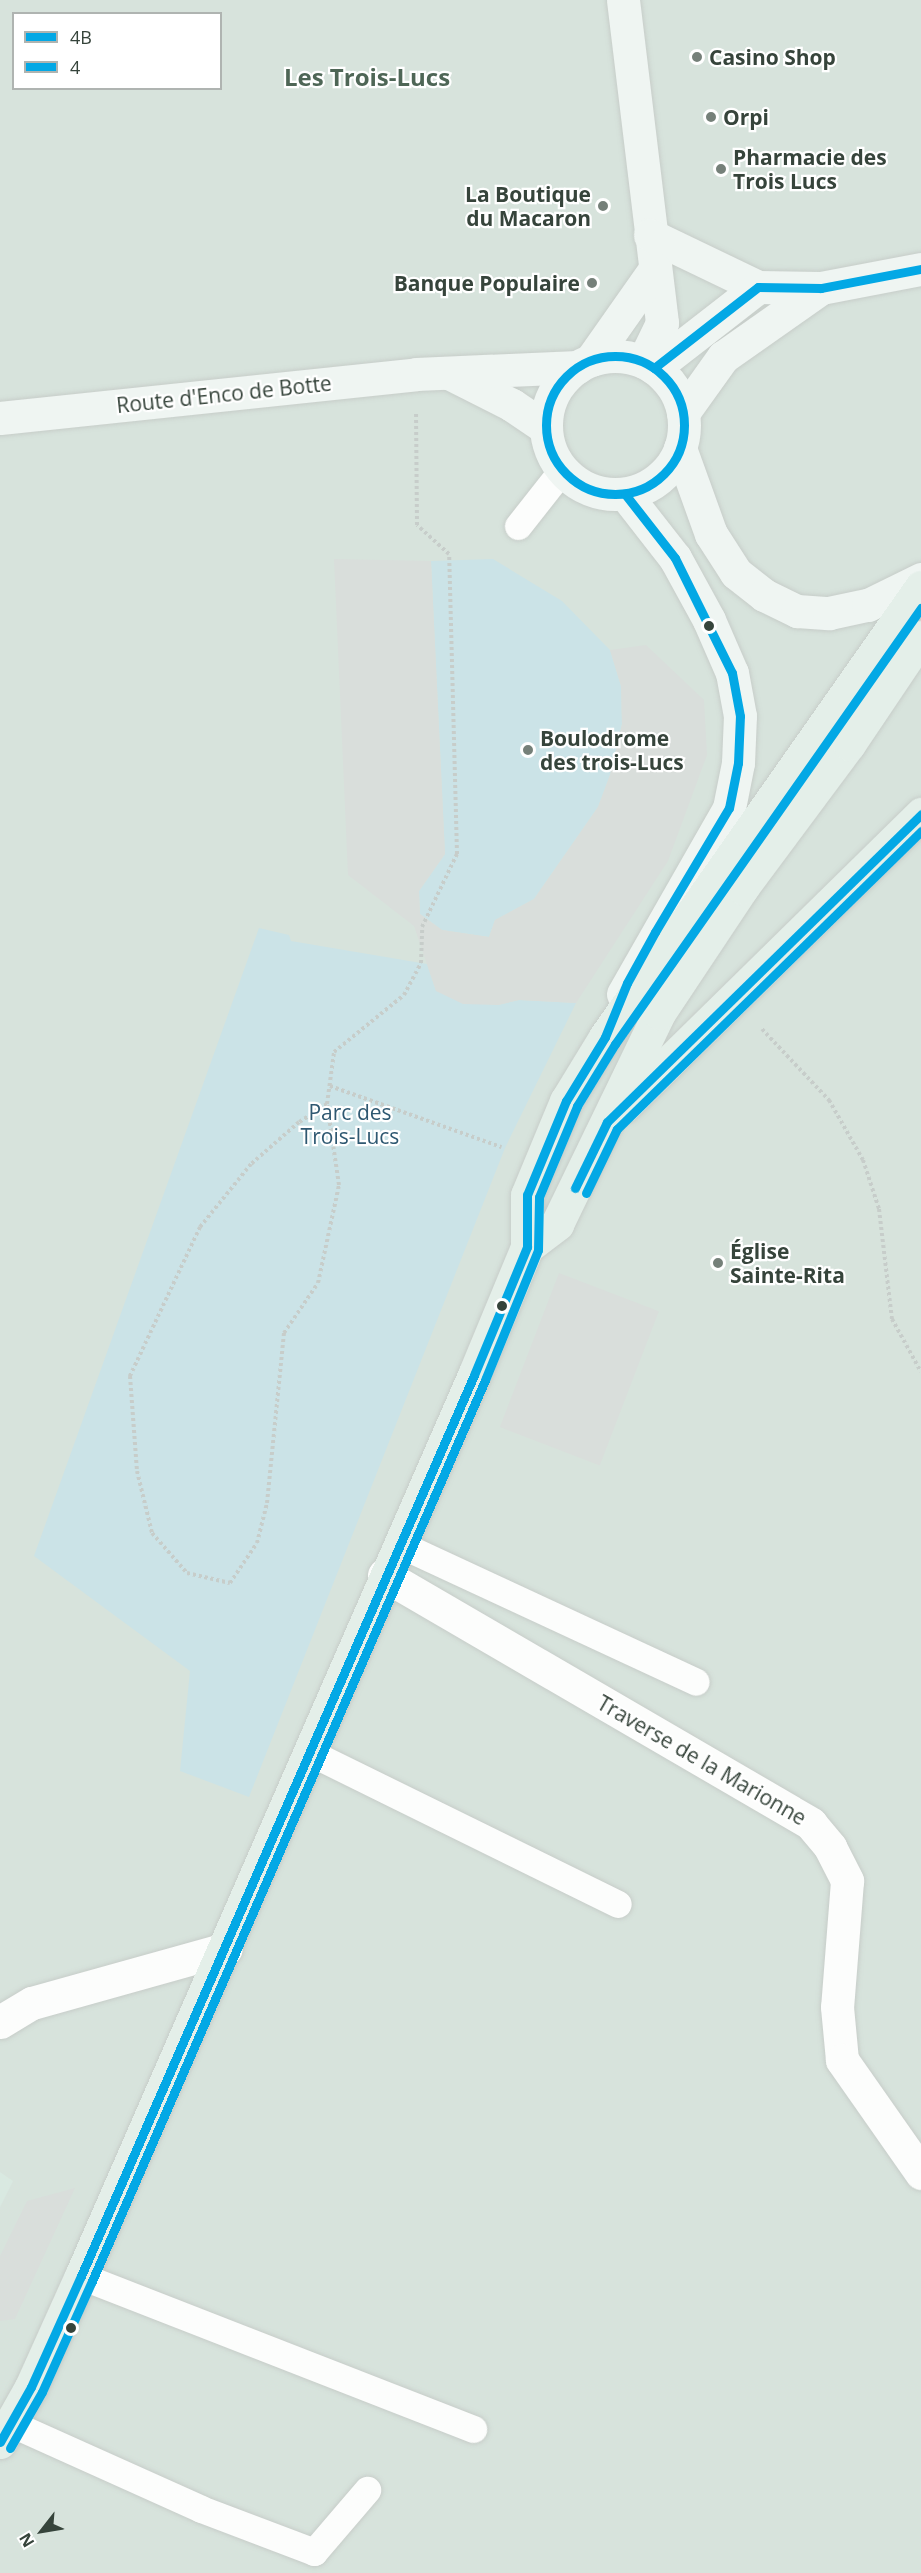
<!DOCTYPE html>
<html>
<head>
<meta charset="utf-8">
<style>
	body { margin:0 }
	#map { position:relative; width:921px; height:2573px; overflow:hidden; background:#e9efec; font-family:"Open Sans",sans-serif }
	div>[style] { position:absolute }
	.residential>* { inset:0; background:#d7e3dc }
	.education>* { inset:0; background:#d9e9e1 }
	.green>* { inset:0; background:#cbe3e7 }
	.parking>* { inset:0; background:#d9dedb; transform-origin:0 0 }
	.path>* { height:4px; margin-top:-2px; transform-origin:0; background:repeating-linear-gradient(90deg,#c7cdca 0 3px,transparent 0 6px) }
	.roads { filter:drop-shadow(0 0 2px #c7cdc9) drop-shadow(0 0 2px #c7cdc9) }
	.lane>* { height:27px; margin:-13.5px; padding:0 13.5px; transform-origin:13.5px; border-radius:13.5px; background:#fcfdfc }
	.street>* { height:33px; margin:-16.5px; padding:0 16.5px; transform-origin:16.5px; border-radius:16.5px; background:#fcfdfc }
	.secondary>* { height:33px; margin:-16.5px; padding:0 16.5px; transform-origin:16.5px; border-radius:16.5px; background:#eff5f2 }
	.secondary>.ring { margin:-16.5px; padding:0; box-sizing:content-box; background:none; border:33px solid #eff5f2; border-radius:50% }
	.primary>* { height:33px; margin:-16.5px; padding:0 16.5px; transform-origin:16.5px; border-radius:16.5px; background:#e4efe9 }
	.bus-1>* { height:9px; margin:-4.5px; padding:0 4.5px; transform-origin:4.5px; border-radius:4.5px; background:#03a8e5 }
	.bus-1>.ring { margin:-4.5px; padding:0; box-sizing:content-box; background:none; border:9px solid #03a8e5; border-radius:50% }
	.bus-2>* { height:9px; margin:-4.5px; padding:0 4.5px; transform-origin:4.5px; border-radius:4.5px; background:#03a8e5 }
	.dots>* { width:16px; height:16px; translate:-50% -50%; box-sizing:border-box; border:3px solid #fff; border-radius:50% }
	span { translate:-50% -50%; white-space:nowrap; text-align:center; line-height:1.15; -webkit-text-stroke:4.5px #fff; paint-order:stroke }
	.poi-label { font-size:21px; color:#36443b; font-weight:700 }
	.left { translate:0 -50%; text-align:left }
	.right { translate:-100% -50%; text-align:right }
	.street-label { font-size:21px; color:#36443b }
	.park-label { font-size:21px; color:#2e5871 }
	.quarter-label { font-size:24px; color:#4e6656; font-weight:700 }
	.legend { position:absolute; left:12px; top:12px; width:210px; height:78px; box-sizing:border-box; background:#fff; border:2px solid #afb4b1; margin:0; padding:8px 10px; list-style:none; font-size:18px; color:#36443b }
	.legend li { display:flex; align-items:center; gap:12px; height:30px }
	.legend b { width:30px; border:2px solid #afb4b1 }
	.north { position:absolute; left:12px; top:2501px; width:60px; height:60px; -webkit-text-stroke:4px #fff; paint-order:stroke; rotate:239deg; font-size:16px; font-weight:700; line-height:24px; text-align:center; color:#36443b }
	.north::after { content:''; display:block; margin:auto; width:21px; height:27px; background:#36443b; clip-path:polygon(50% 0,100% 100%,50% 72%,0 100%) }
</style>
</head>
<body>
<div id="map">
	<div class="residential">
		<div style="clip-path:polygon(evenodd,0 0,921px 0,921px 2573px,0 2573px,0 0,14px 14px,220px 14px,220px 88px,14px 88px,14px 14px)"></div>
	</div>
	<div class="education">
		<div style="clip-path:polygon(0 2172px,13px 2181px,0 2207px)"></div>
	</div>
	<div class="green">
		<div style="clip-path:polygon(493px 559px,562px 601px,610px 650px,621px 686px,622px 724px,610px 775px,598px 807px,534px 899px,495px 920px,489px 937px,442px 930px,420px 914px,419px 891px,445px 854px,431px 561px)"></div>
		<div style="clip-path:polygon(259px 928px,289px 935px,291px 941px,427px 964px,436px 991px,498px 1005px,519px 1000px,576px 1003px,505px 1148px,249px 1797px,180px 1771px,190px 1671px,34px 1556px)"></div>
	</div>
	<div class="parking">
		<div style="clip-path:polygon(334px 559px,431px 561px,445px 854px,419px 891px,420px 914px,442px 930px,489px 937px,495px 920px,534px 899px,598px 807px,610px 775px,622px 724px,621px 686px,610px 650px,646px 645px,704px 700px,707px 755px,668px 861px,576px 1003px,519px 1000px,498px 1005px,463px 1004px,436px 991px,414px 926px,348px 875px)"></div>
		<div style="left:559px;top:1273px;width:107px;height:165px;rotate:21deg"></div>
		<div style="clip-path:polygon(75px 2188px,15px 2319px,0 2321px,0 2256px,27px 2201px)"></div>
	</div>
	<div class="path">
		<div style="left:762px;top:1029px;width:98px;rotate:46.7deg"></div>
		<div style="left:829px;top:1100px;width:69px;rotate:60.5deg"></div>
		<div style="left:863px;top:1160px;width:52px;rotate:71.9deg"></div>
		<div style="left:879px;top:1209px;width:111px;rotate:83.3deg"></div>
		<div style="left:892px;top:1319px;width:60px;rotate:61.3deg"></div>
		<div style="left:330px;top:1086px;width:182px;rotate:19.6deg"></div>
		<div style="left:327px;top:1104px;width:33px;rotate:147deg"></div>
		<div style="left:299px;top:1122px;width:64px;rotate:138.8deg"></div>
		<div style="left:251px;top:1164px;width:81px;rotate:129deg"></div>
		<div style="left:200px;top:1227px;width:165px;rotate:115.2deg"></div>
		<div style="left:130px;top:1376px;width:95px;rotate:85.8deg"></div>
		<div style="left:137px;top:1471px;width:64px;rotate:76.4deg"></div>
		<div style="left:152px;top:1533px;width:53px;rotate:48.8deg"></div>
		<div style="left:187px;top:1573px;width:44px;rotate:13.1deg"></div>
		<div style="left:230px;top:1583px;width:48px;rotate:-56deg"></div>
		<div style="left:257px;top:1543px;width:41px;rotate:-76deg"></div>
		<div style="left:267px;top:1503px;width:171px;rotate:-84.3deg"></div>
		<div style="left:284px;top:1333px;width:60px;rotate:-55.8deg"></div>
		<div style="left:318px;top:1283px;width:100px;rotate:-77.9deg"></div>
		<div style="left:339px;top:1185px;width:82px;rotate:-98.4deg"></div>
		<div style="left:327px;top:1104px;width:52px;rotate:-82.3deg"></div>
		<div style="left:334px;top:1052px;width:90px;rotate:-39.2deg"></div>
		<div style="left:404px;top:995px;width:36px;rotate:-62deg"></div>
		<div style="left:421px;top:963px;width:36px;rotate:-88deg"></div>
		<div style="left:422px;top:927px;width:81px;rotate:-64.4deg"></div>
		<div style="left:457px;top:854px;width:300px;rotate:-91.5deg"></div>
		<div style="left:449px;top:554px;width:43px;rotate:-137.8deg"></div>
		<div style="left:417px;top:525px;width:111px;rotate:-90.5deg"></div>
	</div>
	<div class="roads">
		<div class="lane">
			<div style="left:518px;top:526px;width:71px;rotate:-51.8deg"></div>
			<div style="left:399px;top:1544px;width:327px;rotate:24.9deg"></div>
			<div style="left:309px;top:1752px;width:344px;rotate:26.2deg"></div>
			<div style="left:81px;top:2276px;width:421px;rotate:21.3deg"></div>
			<div style="left:10px;top:2423px;width:209px;rotate:24.2deg"></div>
			<div style="left:201px;top:2509px;width:121px;rotate:20.8deg"></div>
			<div style="left:314px;top:2552px;width:82px;rotate:-49.5deg"></div>
		</div>
		<div class="street">
			<div style="left:384px;top:1575px;width:494px;rotate:30.2deg"></div>
			<div style="left:811px;top:1824px;width:30px;rotate:50deg"></div>
			<div style="left:830px;top:1847px;width:38px;rotate:63deg"></div>
			<div style="left:847px;top:1881px;width:126px;rotate:94.5deg"></div>
			<div style="left:837px;top:2007px;width:53px;rotate:84.6deg"></div>
			<div style="left:842px;top:2060px;width:138px;rotate:55deg"></div>
			<div style="left:0;top:2022px;width:37px;rotate:-31deg"></div>
			<div style="left:32px;top:2003px;width:201px;rotate:-15.6deg"></div>
		</div>
		<div class="secondary">
			<div style="left:623px;top:0;width:325px;rotate:83.1deg"></div>
			<div style="left:662px;top:323px;width:43px;rotate:116deg"></div>
			<div style="left:650px;top:235px;width:120px;rotate:25.7deg"></div>
			<div class="ring" style="left:546px;top:356px;width:105px;height:105px"></div>
			<div style="left:591px;top:360px;width:111px;rotate:-54.9deg"></div>
			<div style="left:654px;top:368px;width:132px;rotate:-37.9deg"></div>
			<div style="left:758px;top:287px;width:63px;rotate:0.9deg"></div>
			<div style="left:821px;top:288px;width:102px;rotate:-10.8deg"></div>
			<div style="left:449px;top:373px;width:71px;rotate:26.9deg"></div>
			<div style="left:512px;top:405px;width:41px;rotate:34.1deg"></div>
			<div style="left:683px;top:413px;width:69px;rotate:-54.5deg"></div>
			<div style="left:723px;top:357px;width:120px;rotate:-35.1deg"></div>
			<div style="left:0;top:418px;width:418px;rotate:-6deg"></div>
			<div style="left:416px;top:374px;width:162px;rotate:-2.5deg"></div>
			<div style="left:680px;top:448px;width:91px;rotate:70.2deg"></div>
			<div style="left:711px;top:534px;width:46px;rotate:57.3deg"></div>
			<div style="left:736px;top:573px;width:36px;rotate:38deg"></div>
			<div style="left:764px;top:595px;width:37px;rotate:26deg"></div>
			<div style="left:797px;top:611px;width:32px;rotate:4deg"></div>
			<div style="left:829px;top:613px;width:40px;rotate:-12deg"></div>
			<div style="left:868px;top:605px;width:59px;rotate:-26.1deg"></div>
			<div style="left:623px;top:994px;width:214px;rotate:-60.3deg"></div>
			<div style="left:729px;top:808px;width:46px;rotate:-78.7deg"></div>
			<div style="left:738px;top:763px;width:47px;rotate:-87.6deg"></div>
			<div style="left:740px;top:716px;width:44px;rotate:-100.5deg"></div>
			<div style="left:732px;top:673px;width:58px;rotate:-113.5deg"></div>
			<div style="left:709px;top:620px;width:71px;rotate:-118.7deg"></div>
			<div style="left:675px;top:558px;width:81px;rotate:-128deg"></div>
		</div>
		<div class="primary">
			<div style="left:624px;top:1106px;width:417px;rotate:-44.5deg"></div>
			<div style="left:527px;top:1247px;width:38px;rotate:-37deg"></div>
			<div style="left:557px;top:1224px;width:234px;rotate:-64.2deg"></div>
			<div style="left:659px;top:1013px;width:150px;rotate:-56.4deg"></div>
			<div style="left:742px;top:888px;width:179px;rotate:-53.4deg"></div>
			<div style="left:849px;top:744px;width:129px;rotate:-56.1deg"></div>
			<div style="left:0;top:2442px;width:63px;rotate:-60.6deg"></div>
			<div style="left:31px;top:2387px;width:122px;rotate:-65.8deg"></div>
			<div style="left:81px;top:2276px;width:983px;rotate:-66.43deg"></div>
			<div style="left:474px;top:1375px;width:139px;rotate:-67.5deg"></div>
			<div style="left:527px;top:1247px;width:52px;rotate:-90deg"></div>
			<div style="left:527px;top:1195px;width:102px;rotate:-67.5deg"></div>
			<div style="left:566px;top:1101px;width:75px;rotate:-58.6deg"></div>
			<div style="left:605px;top:1037px;width:550px;rotate:-54.92deg"></div>
		</div>
	</div>
	<div class="bus-1">
		<div class="ring" style="left:546px;top:356px;width:129px;height:129px"></div>
		<div style="left:654px;top:368px;width:132px;rotate:-37.9deg"></div>
		<div style="left:758px;top:287px;width:63px;rotate:0.9deg"></div>
		<div style="left:821px;top:288px;width:102px;rotate:-10.8deg"></div>
		<div style="left:575px;top:1188px;width:73px;rotate:-64.1deg"></div>
		<div style="left:607px;top:1122px;width:440px;rotate:-44.4deg"></div>
		<div style="left:0;top:2442px;width:63px;rotate:-60.6deg"></div>
		<div style="left:31px;top:2387px;width:122px;rotate:-65.8deg"></div>
		<div style="left:81px;top:2276px;width:983px;rotate:-66.43deg"></div>
		<div style="left:474px;top:1375px;width:139px;rotate:-67.5deg"></div>
		<div style="left:527px;top:1247px;width:52px;rotate:-90deg"></div>
		<div style="left:527px;top:1195px;width:102px;rotate:-67.5deg"></div>
		<div style="left:566px;top:1101px;width:75px;rotate:-58.6deg"></div>
		<div style="left:605px;top:1037px;width:58px;rotate:-67.8deg"></div>
		<div style="left:627px;top:983px;width:58px;rotate:-61.2deg"></div>
		<div style="left:655px;top:932px;width:144px;rotate:-59.2deg"></div>
		<div style="left:729px;top:808px;width:46px;rotate:-78.7deg"></div>
		<div style="left:738px;top:763px;width:47px;rotate:-87.6deg"></div>
		<div style="left:740px;top:716px;width:44px;rotate:-100.5deg"></div>
		<div style="left:732px;top:673px;width:128px;rotate:-116.4deg"></div>
		<div style="left:675px;top:558px;width:81px;rotate:-128deg"></div>
	</div>
	<div class="bus-2">
		<div style="left:586px;top:1193px;width:71px;rotate:-64.2deg"></div>
		<div style="left:617px;top:1129px;width:426px;rotate:-44.4deg"></div>
		<div style="left:10px;top:2448px;width:64px;rotate:-60.3deg"></div>
		<div style="left:42px;top:2392px;width:122px;rotate:-65.8deg"></div>
		<div style="left:92px;top:2281px;width:983px;rotate:-66.43deg"></div>
		<div style="left:485px;top:1380px;width:140px;rotate:-67.8deg"></div>
		<div style="left:538px;top:1250px;width:53px;rotate:-88.9deg"></div>
		<div style="left:539px;top:1197px;width:99px;rotate:-67.3deg"></div>
		<div style="left:577px;top:1106px;width:73px;rotate:-58.5deg"></div>
		<div style="left:615px;top:1044px;width:533px;rotate:-54.94deg"></div>
	</div>
	<div class="dots">
		<div style="left:697px;top:57px;background:#758079"></div>
		<div style="left:711px;top:117px;background:#758079"></div>
		<div style="left:721px;top:169px;background:#758079"></div>
		<div style="left:603px;top:206px;background:#758079"></div>
		<div style="left:592px;top:283px;background:#758079"></div>
		<div style="left:709px;top:626px;background:#36443b"></div>
		<div style="left:528px;top:750px;background:#758079"></div>
		<div style="left:718px;top:1263px;background:#758079"></div>
		<div style="left:502px;top:1306px;background:#36443b"></div>
		<div style="left:71px;top:2328px;background:#36443b"></div>
	</div>
	<div class="poi-label">
		<span class="left" style="left:709px;top:57px">Casino Shop</span>
		<span class="left" style="left:723px;top:117px">Orpi</span>
		<span class="left" style="left:733px;top:169px">Pharmacie des<br>Trois Lucs</span>
		<span class="right" style="left:591px;top:206px">La Boutique<br>du Macaron</span>
		<span class="right" style="left:580px;top:283px">Banque Populaire</span>
		<span class="left" style="left:540px;top:750px">Boulodrome<br>des trois-Lucs</span>
		<span class="left" style="left:730px;top:1263px">Église<br>Sainte-Rita</span>
	</div>
	<div class="street-label">
		<span style="left:224px;top:394px;rotate:-6deg">Route d'Enco de Botte</span>
		<span style="left:702px;top:1760px;rotate:30deg">Traverse de la Marionne</span>
	</div>
	<div class="park-label">
		<span style="left:350px;top:1124px">Parc des<br>Trois-Lucs</span>
	</div>
	<div class="quarter-label">
		<span style="left:367px;top:77px">Les Trois-Lucs</span>
	</div>
	<ul class="legend">
	<li><b style="height:8px;background:#03a8e5"></b>4B</li>
	<li><b style="height:8px;background:#03a8e5"></b>4</li>
	</ul>
	<div class="north">N</div>
</div>
</body>
</html>
